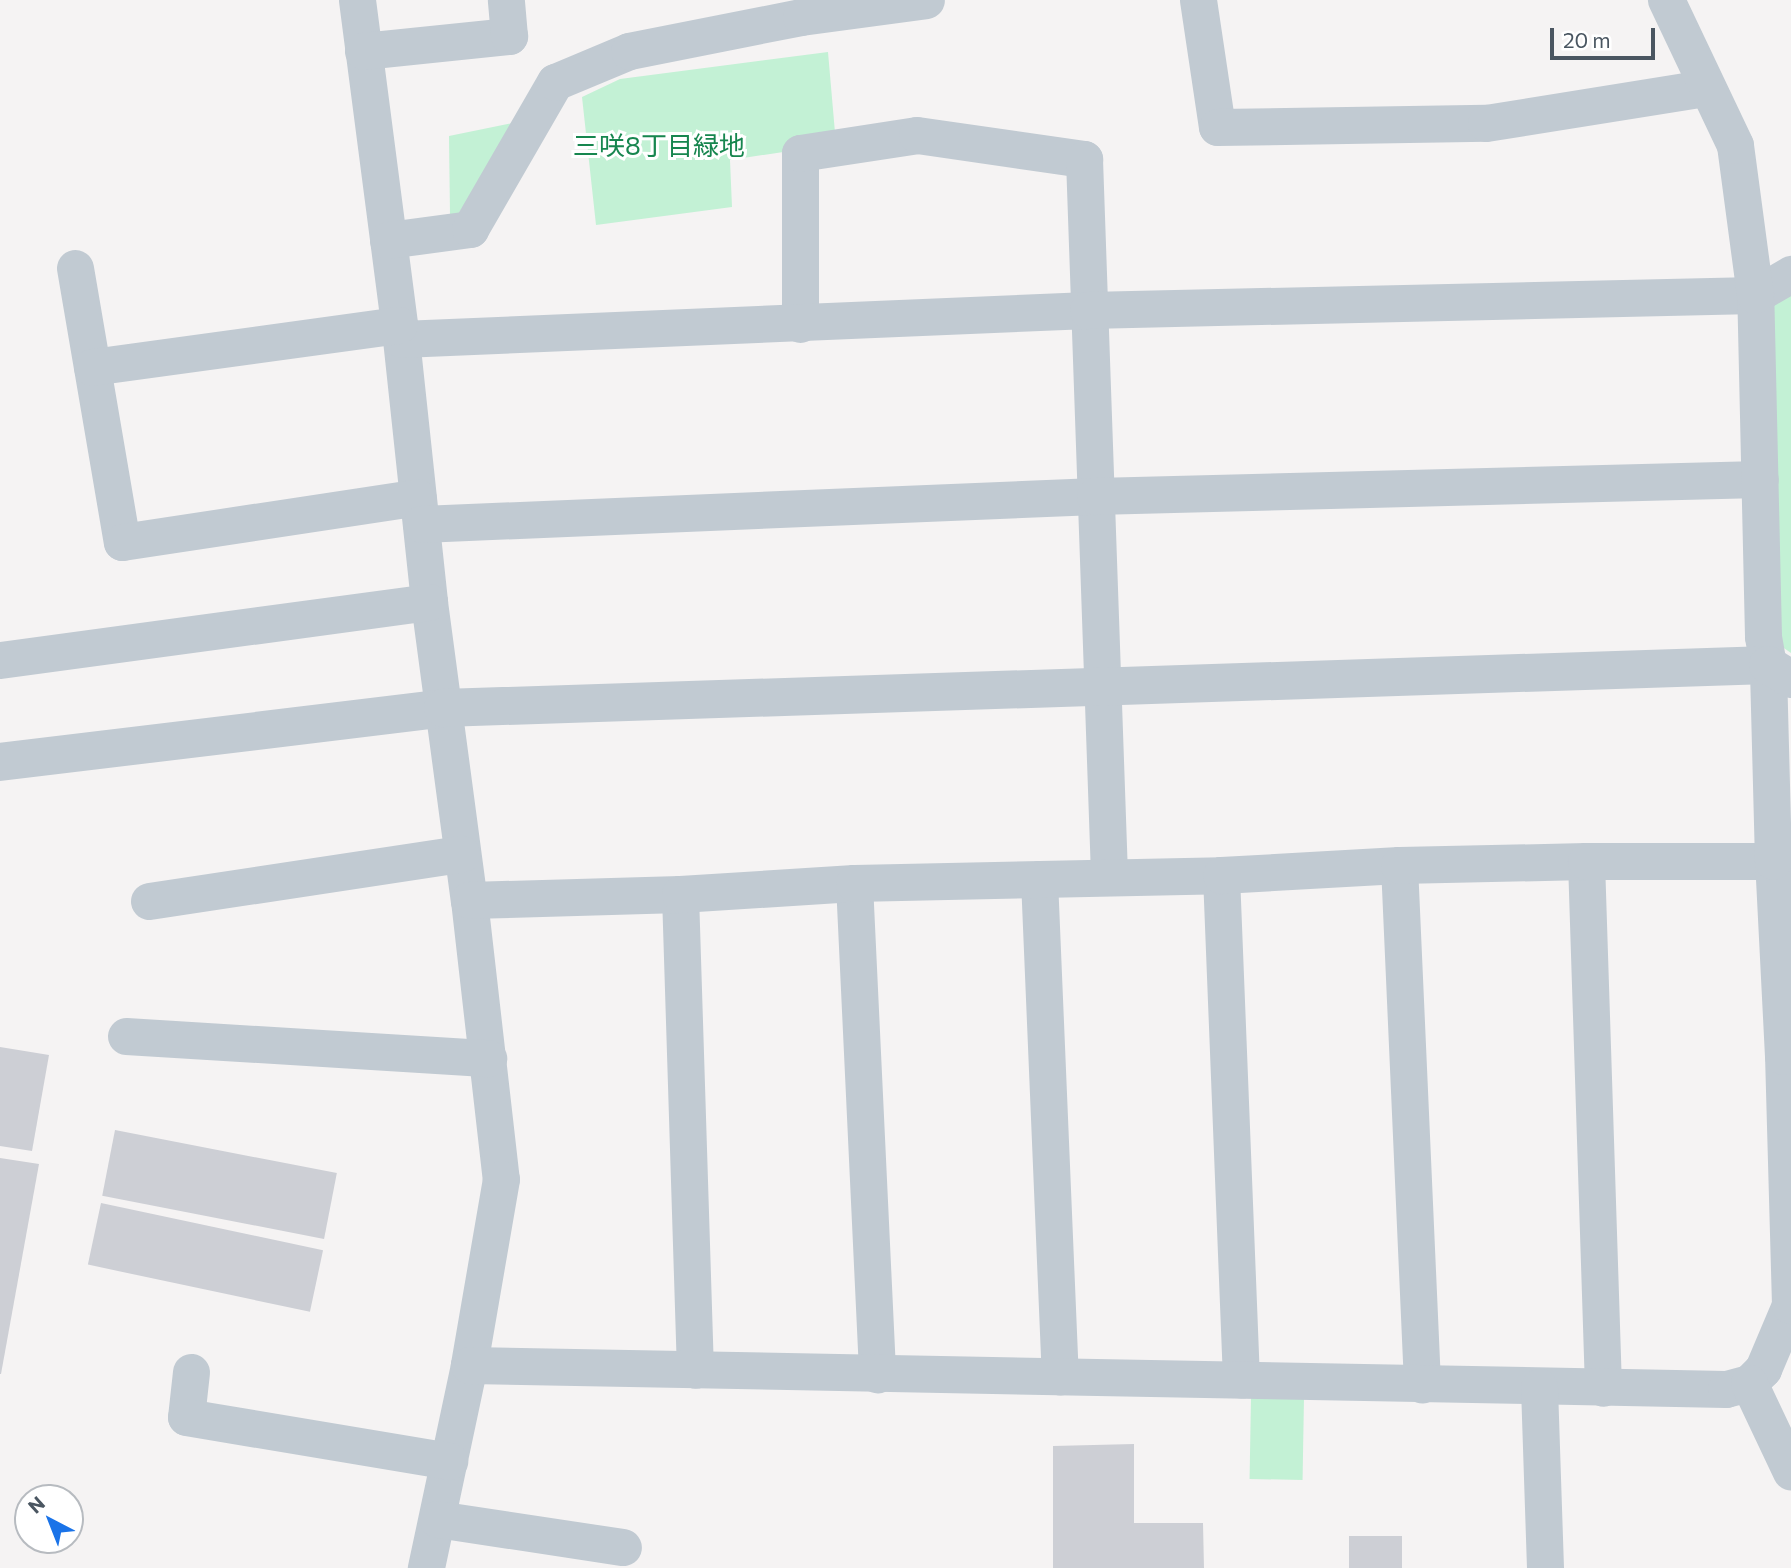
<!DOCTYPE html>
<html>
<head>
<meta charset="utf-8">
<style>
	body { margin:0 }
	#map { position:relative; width:1791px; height:1568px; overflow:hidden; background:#f5f3f3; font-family:Commissioner,"Noto Sans JP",sans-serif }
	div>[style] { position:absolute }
	.green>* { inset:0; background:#c3f1d5; transform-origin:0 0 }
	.building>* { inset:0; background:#cdcfd5; transform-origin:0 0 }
	.minor>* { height:37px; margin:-18.5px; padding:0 18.5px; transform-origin:18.5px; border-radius:18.5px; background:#c1cad2 }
	.tertiary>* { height:38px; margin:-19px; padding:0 19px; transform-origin:19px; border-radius:19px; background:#c1cad2 }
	span { translate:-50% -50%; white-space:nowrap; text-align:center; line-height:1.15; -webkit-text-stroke:6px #fff; paint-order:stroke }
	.park-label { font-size:26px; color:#17864f }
	.north { position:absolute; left:14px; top:1484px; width:70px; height:70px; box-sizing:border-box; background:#fff; border:2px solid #b7bbc0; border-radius:50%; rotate:318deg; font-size:19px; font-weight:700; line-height:28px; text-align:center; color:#4a5661 }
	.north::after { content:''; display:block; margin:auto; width:24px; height:32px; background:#1a73e8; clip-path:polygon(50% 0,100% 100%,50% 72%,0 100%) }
	.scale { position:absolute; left:1550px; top:28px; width:105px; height:32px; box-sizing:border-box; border:4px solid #4a5661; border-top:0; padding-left:9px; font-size:21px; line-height:24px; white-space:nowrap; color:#4a5661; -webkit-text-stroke:5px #fff; paint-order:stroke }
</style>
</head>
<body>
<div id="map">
	<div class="green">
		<div style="clip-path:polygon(828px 52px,836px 144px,730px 160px,732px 207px,596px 225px,582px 97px,620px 79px)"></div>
		<div style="clip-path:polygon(518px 122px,457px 216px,450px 215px,449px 136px)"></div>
		<div style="clip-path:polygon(1791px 294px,1791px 653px,1778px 644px,1773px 304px)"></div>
		<div style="left:1251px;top:1397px;width:53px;height:82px;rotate:1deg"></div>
	</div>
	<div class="building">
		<div style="clip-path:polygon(0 1047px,49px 1055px,32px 1151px,0 1146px)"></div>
		<div style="left:115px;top:1130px;width:226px;height:67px;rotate:11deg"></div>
		<div style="clip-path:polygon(0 1158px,39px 1164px,1px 1374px,0 1374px)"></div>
		<div style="left:101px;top:1203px;width:227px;height:63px;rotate:12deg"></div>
		<div style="clip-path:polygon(1134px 1444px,1134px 1523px,1203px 1523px,1204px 1568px,1053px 1568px,1053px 1446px)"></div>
		<div style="left:1402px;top:1536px;width:32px;height:53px;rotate:90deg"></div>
	</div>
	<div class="minor">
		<div style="left:357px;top:0;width:342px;rotate:82.6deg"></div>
		<div style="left:401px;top:339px;width:264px;rotate:83.9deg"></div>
		<div style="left:429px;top:602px;width:301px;rotate:82.4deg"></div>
		<div style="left:469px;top:900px;width:281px;rotate:83.5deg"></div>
		<div style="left:501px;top:1179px;width:189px;rotate:99.8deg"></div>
		<div style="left:469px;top:1365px;width:208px;rotate:102deg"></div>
		<div style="left:1198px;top:0;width:128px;rotate:81.5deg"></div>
		<div style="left:1217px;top:127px;width:269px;rotate:-0.9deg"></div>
		<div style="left:1486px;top:123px;width:222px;rotate:-9.1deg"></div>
		<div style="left:363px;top:51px;width:147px;rotate:-5.9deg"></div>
		<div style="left:509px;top:36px;width:36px;rotate:-95deg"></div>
		<div style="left:388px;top:240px;width:83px;rotate:-7.6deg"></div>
		<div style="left:470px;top:229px;width:170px;rotate:-60deg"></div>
		<div style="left:555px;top:82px;width:80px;rotate:-22.7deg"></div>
		<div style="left:629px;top:51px;width:175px;rotate:-11.2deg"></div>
		<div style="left:801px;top:17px;width:126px;rotate:-7.7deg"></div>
		<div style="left:75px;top:268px;width:278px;rotate:80.3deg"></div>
		<div style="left:122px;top:542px;width:299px;rotate:-8.6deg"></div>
		<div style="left:800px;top:324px;width:171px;rotate:-90deg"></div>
		<div style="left:800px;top:153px;width:118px;rotate:-8.7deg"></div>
		<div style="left:917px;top:135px;width:169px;rotate:8.2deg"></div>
		<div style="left:1084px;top:159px;width:716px;rotate:88deg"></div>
		<div style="left:401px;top:339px;width:688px;rotate:-2.42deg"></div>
		<div style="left:1088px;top:310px;width:667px;rotate:-1.29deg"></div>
		<div style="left:1755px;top:295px;width:42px;rotate:-30.3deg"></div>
		<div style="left:92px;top:367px;width:310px;rotate:-7.8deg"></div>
		<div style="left:421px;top:524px;width:675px;rotate:-2.38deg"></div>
		<div style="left:1095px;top:496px;width:665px;rotate:-1.46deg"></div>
		<div style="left:0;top:660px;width:433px;rotate:-7.7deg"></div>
		<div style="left:1586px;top:861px;width:527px;rotate:88.15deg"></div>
		<div style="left:1399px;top:865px;width:520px;rotate:87.46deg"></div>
		<div style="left:1221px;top:875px;width:505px;rotate:87.73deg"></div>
		<div style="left:1039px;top:879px;width:498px;rotate:87.6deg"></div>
		<div style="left:854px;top:883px;width:492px;rotate:87.3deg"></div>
		<div style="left:680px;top:894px;width:476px;rotate:88.2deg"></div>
		<div style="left:469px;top:900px;width:211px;rotate:-1.6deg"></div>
		<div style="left:680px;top:894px;width:174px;rotate:-3.6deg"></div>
		<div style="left:854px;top:883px;width:367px;rotate:-1.2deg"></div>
		<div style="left:1221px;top:875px;width:178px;rotate:-3.2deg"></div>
		<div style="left:1399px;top:865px;width:187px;rotate:-1.2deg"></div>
		<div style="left:1586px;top:861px;width:187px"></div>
		<div style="left:149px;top:901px;width:316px;rotate:-8.6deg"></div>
		<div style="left:126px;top:1036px;width:363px;rotate:3.5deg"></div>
		<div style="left:469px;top:1365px;width:1257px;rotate:1.09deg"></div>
		<div style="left:1726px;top:1389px;width:24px;rotate:-15deg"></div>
		<div style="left:1749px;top:1383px;width:20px;rotate:-45deg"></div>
		<div style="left:1763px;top:1369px;width:69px;rotate:-67.1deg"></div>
		<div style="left:1790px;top:1305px;width:249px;rotate:-91.6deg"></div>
		<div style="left:1783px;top:1056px;width:195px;rotate:-92.9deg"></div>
		<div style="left:1773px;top:861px;width:196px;rotate:-91.5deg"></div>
		<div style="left:1768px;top:665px;width:29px;rotate:-100deg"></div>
		<div style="left:1763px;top:636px;width:341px;rotate:-91.3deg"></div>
		<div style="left:1755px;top:295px;width:151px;rotate:-97.6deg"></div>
		<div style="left:1735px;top:145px;width:161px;rotate:-115.4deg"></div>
		<div style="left:191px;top:1372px;width:45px;rotate:96.3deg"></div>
		<div style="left:186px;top:1417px;width:267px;rotate:9.5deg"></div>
		<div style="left:1749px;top:1383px;width:98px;rotate:64.7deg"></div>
		<div style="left:1539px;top:1387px;width:181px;rotate:88.1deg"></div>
		<div style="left:437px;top:1519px;width:188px;rotate:8.6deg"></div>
	</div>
	<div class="tertiary">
		<div style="left:0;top:762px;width:446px;rotate:-6.9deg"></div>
		<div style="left:443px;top:708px;width:1326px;rotate:-1.86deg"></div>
		<div style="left:1768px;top:665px;width:27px;rotate:31deg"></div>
	</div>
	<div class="park-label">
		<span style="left:659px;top:145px">三咲8丁目緑地</span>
	</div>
	<div class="north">N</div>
	<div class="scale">20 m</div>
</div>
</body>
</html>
